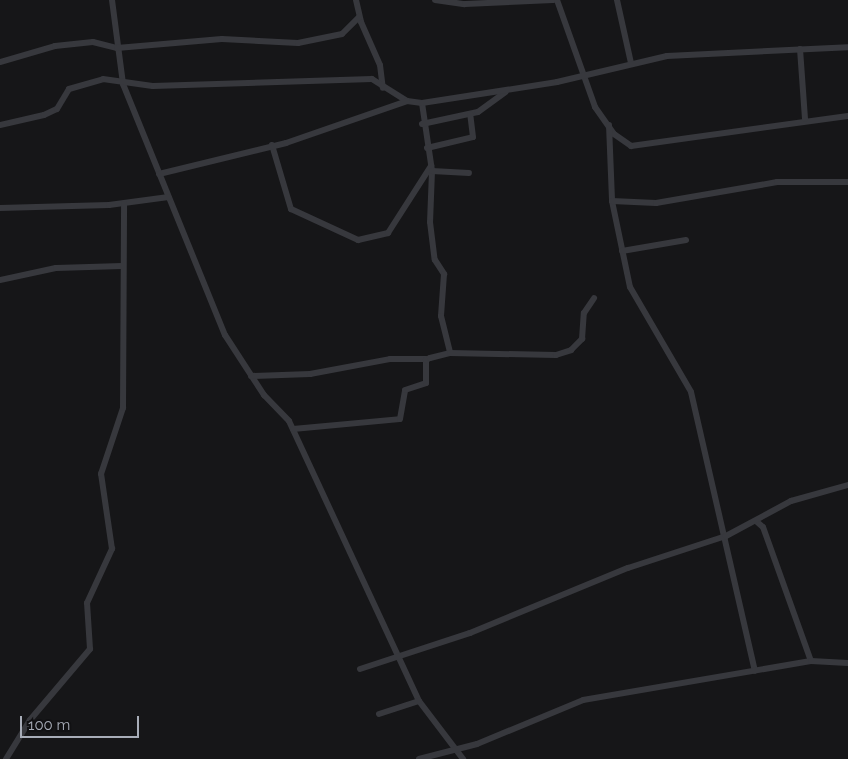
<!DOCTYPE html>
<html>
<head>
<meta charset="utf-8">
<style>
	body { margin:0 }
	#map { position:relative; width:848px; height:759px; overflow:hidden; background:#161618; font-family:Raleway,sans-serif }
	div>[style] { position:absolute }
	.minor>* { height:6px; margin:-3px; padding:0 3px; transform-origin:3px; border-radius:3px; background:#37383d }
	span { translate:-50% -50%; white-space:nowrap; text-align:center; line-height:1.15; -webkit-text-stroke:4.5px #111113; paint-order:stroke }
	.scale { position:absolute; left:20px; top:716px; width:119px; height:22px; box-sizing:border-box; border:2px solid #a8adb8; border-top:0; padding-left:6px; font-size:15px; line-height:18px; white-space:nowrap; color:#a8adb8; -webkit-text-stroke:4px #111113; paint-order:stroke }
</style>
</head>
<body>
<div id="map">
	<div class="minor">
		<div style="left:112px;top:0;width:85px;rotate:82.5deg"></div>
		<div style="left:123px;top:84px;width:271px;rotate:67.9deg"></div>
		<div style="left:225px;top:335px;width:72px;rotate:57deg"></div>
		<div style="left:264px;top:395px;width:36px;rotate:46deg"></div>
		<div style="left:289px;top:421px;width:309px;rotate:65.1deg"></div>
		<div style="left:419px;top:701px;width:73px;rotate:52.8deg"></div>
		<div style="left:356px;top:0;width:23px;rotate:77deg"></div>
		<div style="left:361px;top:22px;width:47px;rotate:66.2deg"></div>
		<div style="left:380px;top:65px;width:23px;rotate:83deg"></div>
		<div style="left:435px;top:0;width:30px;rotate:8deg"></div>
		<div style="left:465px;top:4px;width:88px;rotate:-2.6deg"></div>
		<div style="left:557px;top:0;width:114px;rotate:70.4deg"></div>
		<div style="left:595px;top:107px;width:33px;rotate:55deg"></div>
		<div style="left:614px;top:134px;width:21px;rotate:35deg"></div>
		<div style="left:631px;top:146px;width:219px;rotate:-7.9deg"></div>
		<div style="left:617px;top:0;width:65px;rotate:77.5deg"></div>
		<div style="left:800px;top:49px;width:70px;rotate:85.9deg"></div>
		<div style="left:0;top:62px;width:57px;rotate:-16.2deg"></div>
		<div style="left:55px;top:46px;width:38px;rotate:-6deg"></div>
		<div style="left:93px;top:42px;width:25px;rotate:14deg"></div>
		<div style="left:117px;top:48px;width:105px;rotate:-4.9deg"></div>
		<div style="left:222px;top:39px;width:76px;rotate:3deg"></div>
		<div style="left:298px;top:43px;width:45px;rotate:-11.6deg"></div>
		<div style="left:342px;top:34px;width:24px;rotate:-45deg"></div>
		<div style="left:422px;top:103px;width:69px;rotate:81.6deg"></div>
		<div style="left:432px;top:171px;width:51px;rotate:92.2deg"></div>
		<div style="left:430px;top:222px;width:38px;rotate:83deg"></div>
		<div style="left:435px;top:260px;width:17px;rotate:57deg"></div>
		<div style="left:444px;top:274px;width:42px;rotate:94.1deg"></div>
		<div style="left:441px;top:316px;width:38px;rotate:76deg"></div>
		<div style="left:422px;top:124px;width:57px;rotate:-12.1deg"></div>
		<div style="left:478px;top:112px;width:34px;rotate:-36deg"></div>
		<div style="left:0;top:125px;width:45px;rotate:-12.8deg"></div>
		<div style="left:44px;top:115px;width:14px;rotate:-25deg"></div>
		<div style="left:57px;top:109px;width:23px;rotate:-59deg"></div>
		<div style="left:69px;top:89px;width:35px;rotate:-16deg"></div>
		<div style="left:103px;top:79px;width:50px;rotate:8deg"></div>
		<div style="left:153px;top:86px;width:219px;rotate:-1.8deg"></div>
		<div style="left:372px;top:79px;width:41px;rotate:32.2deg"></div>
		<div style="left:407px;top:101px;width:15px;rotate:8deg"></div>
		<div style="left:422px;top:103px;width:137px;rotate:-8.8deg"></div>
		<div style="left:557px;top:82px;width:113px;rotate:-13.3deg"></div>
		<div style="left:667px;top:56px;width:181px;rotate:-2.8deg"></div>
		<div style="left:609px;top:125px;width:76px;rotate:87.7deg"></div>
		<div style="left:612px;top:201px;width:88px;rotate:78.2deg"></div>
		<div style="left:630px;top:287px;width:121px;rotate:59.8deg"></div>
		<div style="left:691px;top:392px;width:286px;rotate:77.1deg"></div>
		<div style="left:272px;top:145px;width:67px;rotate:73.5deg"></div>
		<div style="left:291px;top:209px;width:74px;rotate:24.8deg"></div>
		<div style="left:358px;top:240px;width:31px;rotate:-13deg"></div>
		<div style="left:388px;top:233px;width:80px;rotate:-57.3deg"></div>
		<div style="left:427px;top:148px;width:47px;rotate:-13.4deg"></div>
		<div style="left:473px;top:137px;width:23px;rotate:-97deg"></div>
		<div style="left:432px;top:171px;width:37px;rotate:3deg"></div>
		<div style="left:159px;top:174px;width:131px;rotate:-13.7deg"></div>
		<div style="left:286px;top:143px;width:128px;rotate:-19.1deg"></div>
		<div style="left:612px;top:201px;width:44px;rotate:2.6deg"></div>
		<div style="left:656px;top:203px;width:123px;rotate:-9.8deg"></div>
		<div style="left:777px;top:182px;width:71px"></div>
		<div style="left:0;top:208px;width:109px;rotate:-1.6deg"></div>
		<div style="left:109px;top:205px;width:60px;rotate:-7.7deg"></div>
		<div style="left:622px;top:251px;width:65px;rotate:-9.8deg"></div>
		<div style="left:0;top:280px;width:57px;rotate:-12.1deg"></div>
		<div style="left:56px;top:268px;width:66px;rotate:-1.7deg"></div>
		<div style="left:251px;top:376px;width:59px;rotate:-1.9deg"></div>
		<div style="left:310px;top:374px;width:81px;rotate:-10.6deg"></div>
		<div style="left:390px;top:359px;width:36px"></div>
		<div style="left:293px;top:429px;width:107px;rotate:-5.3deg"></div>
		<div style="left:400px;top:419px;width:29px;rotate:-80deg"></div>
		<div style="left:405px;top:390px;width:22px;rotate:-18deg"></div>
		<div style="left:426px;top:383px;width:23px;rotate:-90deg"></div>
		<div style="left:426px;top:360px;width:4px;rotate:-27deg"></div>
		<div style="left:430px;top:358px;width:21px;rotate:-14deg"></div>
		<div style="left:450px;top:353px;width:106px;rotate:1.1deg"></div>
		<div style="left:556px;top:355px;width:16px;rotate:-18deg"></div>
		<div style="left:571px;top:350px;width:16px;rotate:-45deg"></div>
		<div style="left:582px;top:339px;width:26px;rotate:-86deg"></div>
		<div style="left:584px;top:313px;width:18px;rotate:-56deg"></div>
		<div style="left:756px;top:521px;width:9px;rotate:41deg"></div>
		<div style="left:763px;top:527px;width:142px;rotate:70.3deg"></div>
		<div style="left:360px;top:669px;width:116px;rotate:-18.1deg"></div>
		<div style="left:470px;top:633px;width:171px;rotate:-22.4deg"></div>
		<div style="left:628px;top:568px;width:103px;rotate:-18.1deg"></div>
		<div style="left:726px;top:536px;width:74px;rotate:-28.3deg"></div>
		<div style="left:791px;top:501px;width:59px;rotate:-15.7deg"></div>
		<div style="left:379px;top:714px;width:42px;rotate:-18deg"></div>
		<div style="left:6px;top:759px;width:46px;rotate:-58.4deg"></div>
		<div style="left:30px;top:720px;width:93px;rotate:-49.8deg"></div>
		<div style="left:90px;top:649px;width:46px;rotate:-93.7deg"></div>
		<div style="left:87px;top:603px;width:60px;rotate:-65.2deg"></div>
		<div style="left:112px;top:549px;width:76px;rotate:-98.3deg"></div>
		<div style="left:101px;top:474px;width:70px;rotate:-71.6deg"></div>
		<div style="left:123px;top:408px;width:204px;rotate:-89.7deg"></div>
		<div style="left:419px;top:759px;width:60px;rotate:-14.5deg"></div>
		<div style="left:477px;top:744px;width:115px;rotate:-22.5deg"></div>
		<div style="left:583px;top:700px;width:231px;rotate:-9.7deg"></div>
		<div style="left:811px;top:661px;width:37px;rotate:3deg"></div>
	</div>
	<div class="scale">100 m</div>
</div>
</body>
</html>
